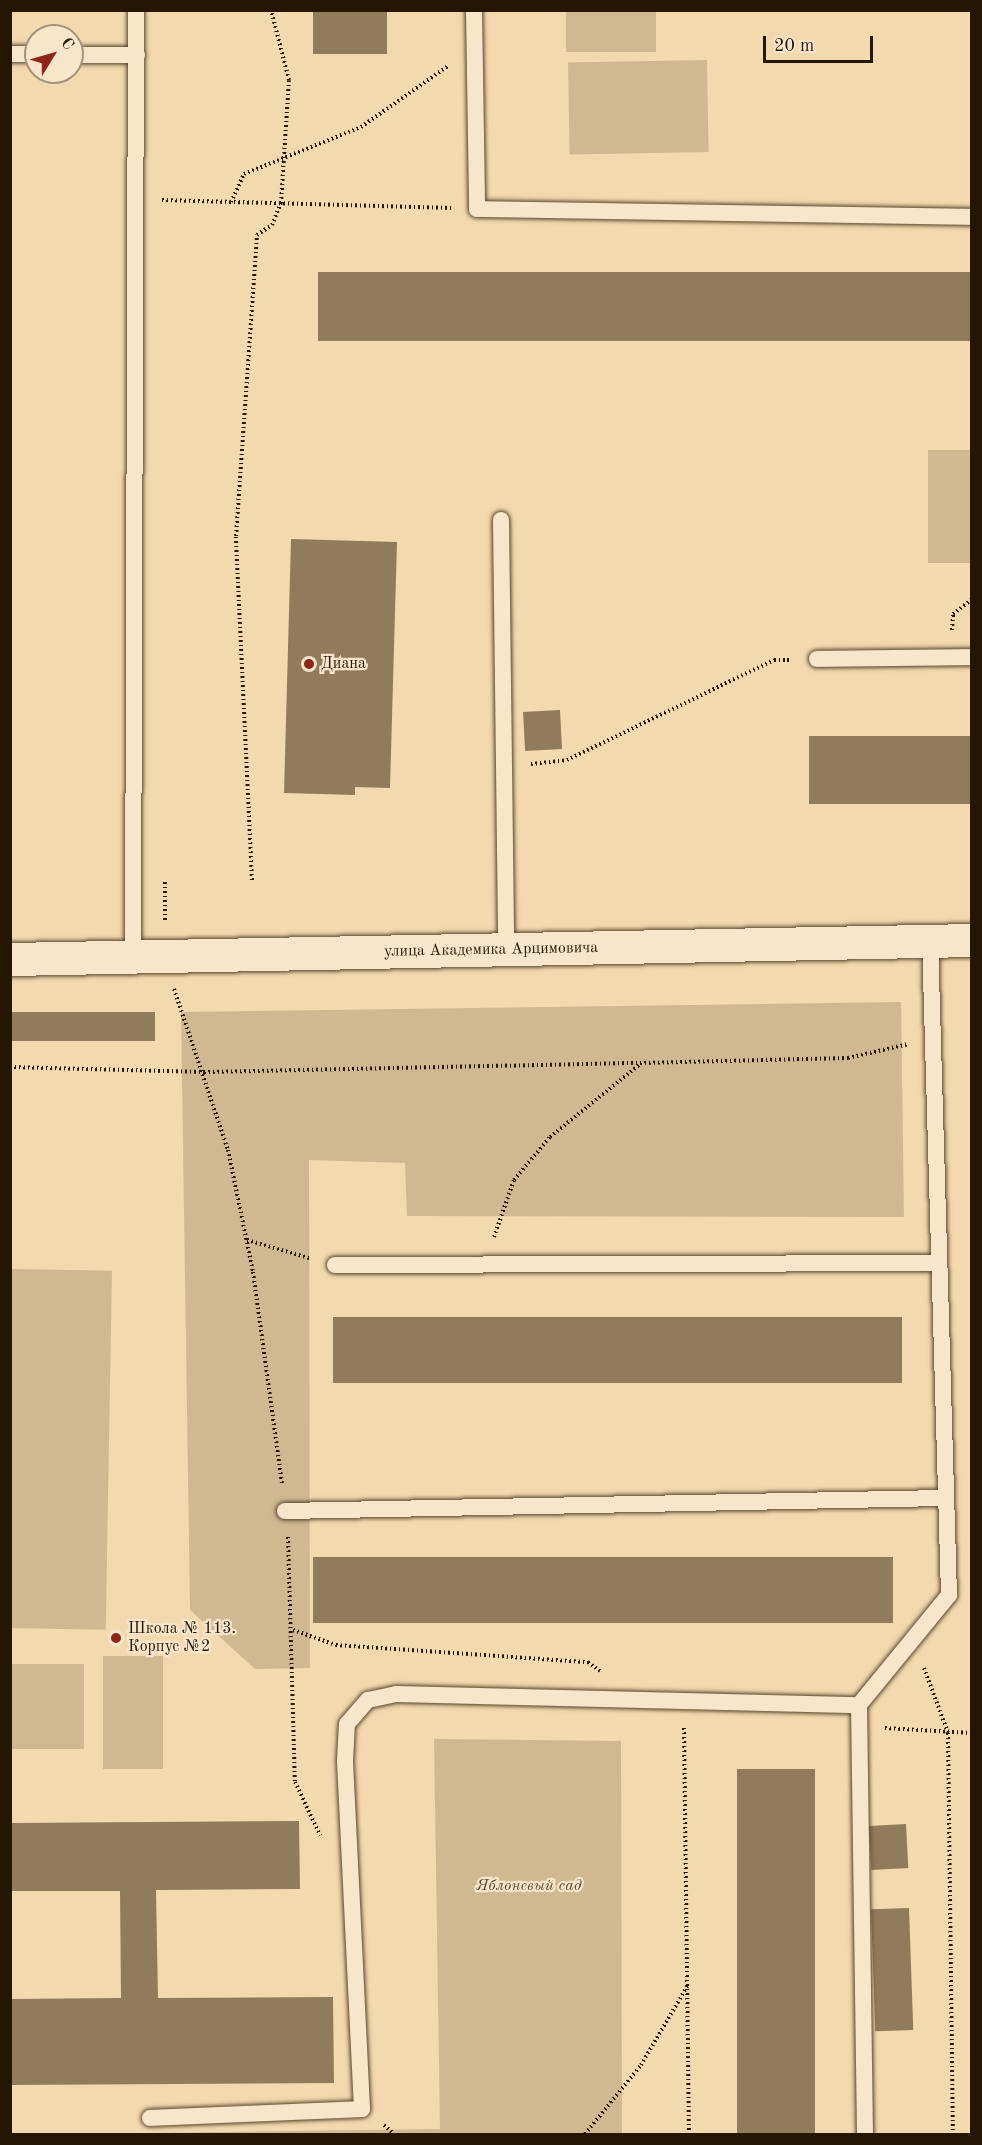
<!DOCTYPE html>
<html>
<head>
<meta charset="utf-8">
<style>
	body { margin:0 }
	#map { position:relative; width:982px; height:2145px; overflow:hidden; background:#f3d9ae; font-family:"Old Standard TT",serif }
	div>[style] { position:absolute }
	.green>* { inset:0; background:#d0b891; transform-origin:0 0 }
	.building>* { inset:0; background:#907b5b; transform-origin:0 0 }
	.path>* { height:4px; margin-top:-2px; transform-origin:0; background:repeating-linear-gradient(90deg,#251602 0 1.5px,transparent 0 4.5px) }
	.roads { filter:drop-shadow(0 0 2px #58472d) drop-shadow(0 0 2px #58472d) }
	.lane>* { height:16px; margin:-8px; padding:0 8px; transform-origin:8px; border-radius:8px; background:#f7e6ca }
	.street>* { height:33px; margin:-16.5px; padding:0 16.5px; transform-origin:16.5px; border-radius:16.5px; background:#f7e6ca }
	.dots>* { width:16px; height:16px; translate:-50% -50%; box-sizing:border-box; border:3px solid #f7e6ca; border-radius:50% }
	span { translate:-50% -50%; white-space:nowrap; text-align:center; line-height:1.15; -webkit-text-stroke:4.5px #f7e6ca; paint-order:stroke }
	.poi-label { font-size:16px; color:#251602 }
	.left { translate:0 -50%; text-align:left }
	.street-label { font-size:16px; color:#251602 }
	.park-label { font-size:16px; color:#58472d; font-style:italic }
	.frame { position:absolute; inset:0; border:12px solid #251602; pointer-events:none }
	.north { position:absolute; left:24px; top:24px; width:60px; height:60px; box-sizing:border-box; background:#f7e6ca; border:2px solid #a3937a; border-radius:50%; rotate:53deg; font-size:16px; font-weight:700; line-height:24px; text-align:center; color:#251602 }
	.north::after { content:''; display:block; margin:auto; width:21px; height:27px; background:#8f2418; clip-path:polygon(50% 0,100% 100%,50% 72%,0 100%) }
	.scale { position:absolute; left:763px; top:36px; width:110px; height:27px; box-sizing:border-box; border:3px solid #251602; border-top:0; padding-left:8px; font-size:18px; line-height:21px; white-space:nowrap; color:#251602; -webkit-text-stroke:4px #f7e6ca; paint-order:stroke }
</style>
</head>
<body>
<div id="map">
	<div class="green">
		<div style="left:566px;top:11px;width:90px;height:41px"></div>
		<div style="left:707px;top:60px;width:92px;height:139px;rotate:89deg"></div>
		<div style="left:971px;top:450px;width:113px;height:43px;rotate:90deg"></div>
		<div style="clip-path:polygon(901px 1002px,904px 1217px,407px 1216px,405px 1163px,309px 1160px,310px 1668px,255px 1669px,190px 1610px,181px 1012px)"></div>
		<div style="left:11px;top:1269px;width:101px;height:359px;rotate:1deg"></div>
		<div style="left:103px;top:1656px;width:60px;height:113px"></div>
		<div style="left:84px;top:1664px;width:85px;height:73px;rotate:90deg"></div>
		<div style="clip-path:polygon(434px 1739px,621px 1741px,622px 2134px,72px 2134px,440px 2129px)"></div>
	</div>
	<div class="building">
		<div style="left:313px;top:10px;width:74px;height:44px"></div>
		<div style="left:972px;top:272px;width:69px;height:654px;rotate:90deg"></div>
		<div style="clip-path:polygon(291px 539px,397px 542px,390px 788px,355px 787px,355px 795px,284px 793px)"></div>
		<div style="left:560px;top:710px;width:39px;height:37px;rotate:87deg"></div>
		<div style="left:972px;top:736px;width:68px;height:163px;rotate:90deg"></div>
		<div style="left:10px;top:1012px;width:145px;height:29px"></div>
		<div style="left:333px;top:1317px;width:569px;height:66px"></div>
		<div style="left:893px;top:1557px;width:66px;height:580px;rotate:90deg"></div>
		<div style="left:737px;top:1769px;width:78px;height:365px"></div>
		<div style="clip-path:polygon(299px 1821px,300px 1889px,156px 1890px,158px 1998px,333px 1997px,334px 2083px,10px 2085px,10px 1999px,121px 1998px,120px 1891px,10px 1891px,10px 1823px)"></div>
		<div style="left:906px;top:1824px;width:44px;height:37px;rotate:87deg"></div>
		<div style="left:909px;top:1908px;width:122px;height:38px;rotate:88deg"></div>
	</div>
	<div class="path">
		<div style="left:162px;top:200px;width:290px;rotate:1.6deg"></div>
		<div style="left:231px;top:202px;width:31px;rotate:-65deg"></div>
		<div style="left:244px;top:174px;width:126px;rotate:-21.9deg"></div>
		<div style="left:361px;top:127px;width:106px;rotate:-35deg"></div>
		<div style="left:952px;top:630px;width:16px;rotate:-86deg"></div>
		<div style="left:953px;top:614px;width:24px;rotate:-38deg"></div>
		<div style="left:531px;top:764px;width:36px;rotate:-6deg"></div>
		<div style="left:567px;top:760px;width:230px;rotate:-25.8deg"></div>
		<div style="left:774px;top:660px;width:18px"></div>
		<div style="left:252px;top:880px;width:344px;rotate:-92.7deg"></div>
		<div style="left:236px;top:536px;width:302px;rotate:-86deg"></div>
		<div style="left:257px;top:235px;width:18px;rotate:-34deg"></div>
		<div style="left:272px;top:225px;width:24px;rotate:-68deg"></div>
		<div style="left:281px;top:203px;width:123px;rotate:-86.3deg"></div>
		<div style="left:289px;top:80px;width:72px;rotate:-104.4deg"></div>
		<div style="left:165px;top:920px;width:38px;rotate:-90deg"></div>
		<div style="left:174px;top:989px;width:170px;rotate:71.5deg"></div>
		<div style="left:228px;top:1150px;width:125px;rotate:78.4deg"></div>
		<div style="left:253px;top:1272px;width:214px;rotate:82.2deg"></div>
		<div style="left:10px;top:1067px;width:194px;rotate:1.5deg"></div>
		<div style="left:204px;top:1072px;width:436px;rotate:-1.2deg"></div>
		<div style="left:640px;top:1063px;width:208px;rotate:-1.4deg"></div>
		<div style="left:848px;top:1058px;width:62px;rotate:-13.1deg"></div>
		<div style="left:494px;top:1237px;width:60px;rotate:-70.7deg"></div>
		<div style="left:514px;top:1180px;width:56px;rotate:-50.1deg"></div>
		<div style="left:550px;top:1137px;width:116px;rotate:-39deg"></div>
		<div style="left:247px;top:1240px;width:65px;rotate:16.2deg"></div>
		<div style="left:288px;top:1537px;width:245px;rotate:88.4deg"></div>
		<div style="left:295px;top:1782px;width:59px;rotate:64.7deg"></div>
		<div style="left:293px;top:1630px;width:46px;rotate:19.2deg"></div>
		<div style="left:336px;top:1645px;width:253px;rotate:3.9deg"></div>
		<div style="left:588px;top:1662px;width:15px;rotate:37deg"></div>
		<div style="left:924px;top:1668px;width:69px;rotate:69.7deg"></div>
		<div style="left:948px;top:1733px;width:401px;rotate:89.3deg"></div>
		<div style="left:684px;top:1728px;width:406px;rotate:89.3deg"></div>
		<div style="left:885px;top:1728px;width:87px;rotate:3.3deg"></div>
		<div style="left:384px;top:2125px;width:13px;rotate:42deg"></div>
		<div style="left:585px;top:2134px;width:89px;rotate:-50.9deg"></div>
		<div style="left:641px;top:2065px;width:93px;rotate:-59.6deg"></div>
	</div>
	<div class="roads">
		<div class="lane">
			<div style="left:474px;top:10px;width:199px;rotate:89.1deg"></div>
			<div style="left:477px;top:209px;width:495px;rotate:0.9deg"></div>
			<div style="left:10px;top:54px;width:26px"></div>
			<div style="left:72px;top:55px;width:65px"></div>
			<div style="left:501px;top:520px;width:430px;rotate:89.3deg"></div>
			<div style="left:817px;top:659px;width:155px;rotate:-0.7deg"></div>
			<div style="left:133px;top:957px;width:947px;rotate:-89.82deg"></div>
			<div style="left:335px;top:1265px;width:602px;rotate:-0.19deg"></div>
			<div style="left:285px;top:1511px;width:661px;rotate:-1.13deg"></div>
			<div style="left:150px;top:2118px;width:212px;rotate:-2.4deg"></div>
			<div style="left:362px;top:2109px;width:348px;rotate:-92.8deg"></div>
			<div style="left:345px;top:1761px;width:37px;rotate:-87deg"></div>
			<div style="left:347px;top:1724px;width:32px;rotate:-49deg"></div>
			<div style="left:368px;top:1700px;width:29px;rotate:-12deg"></div>
			<div style="left:396px;top:1694px;width:463px;rotate:1.4deg"></div>
			<div style="left:865px;top:2134px;width:429px;rotate:-90.8deg"></div>
			<div style="left:859px;top:1705px;width:142px;rotate:-50.7deg"></div>
			<div style="left:949px;top:1595px;width:655px;rotate:-91.66deg"></div>
		</div>
		<div class="street">
			<div style="left:10px;top:959px;width:962px;rotate:-1.13deg"></div>
		</div>
	</div>
	<div class="dots">
		<div style="left:309px;top:664px;background:#8f2418"></div>
		<div style="left:116px;top:1638px;background:#8f2418"></div>
	</div>
	<div class="poi-label">
		<span class="left" style="left:321px;top:664px">Диана</span>
		<span class="left" style="left:128px;top:1638px">Школа № 113.<br>Корпус №2</span>
	</div>
	<div class="street-label">
		<span style="left:491px;top:950px;rotate:-1deg">улица Академика Арцимовича</span>
	</div>
	<div class="park-label">
		<span style="left:529px;top:1886px">Яблоневый сад</span>
	</div>
	<div class="frame"></div>
	<div class="north">С</div>
	<div class="scale">20 m</div>
</div>
</body>
</html>
